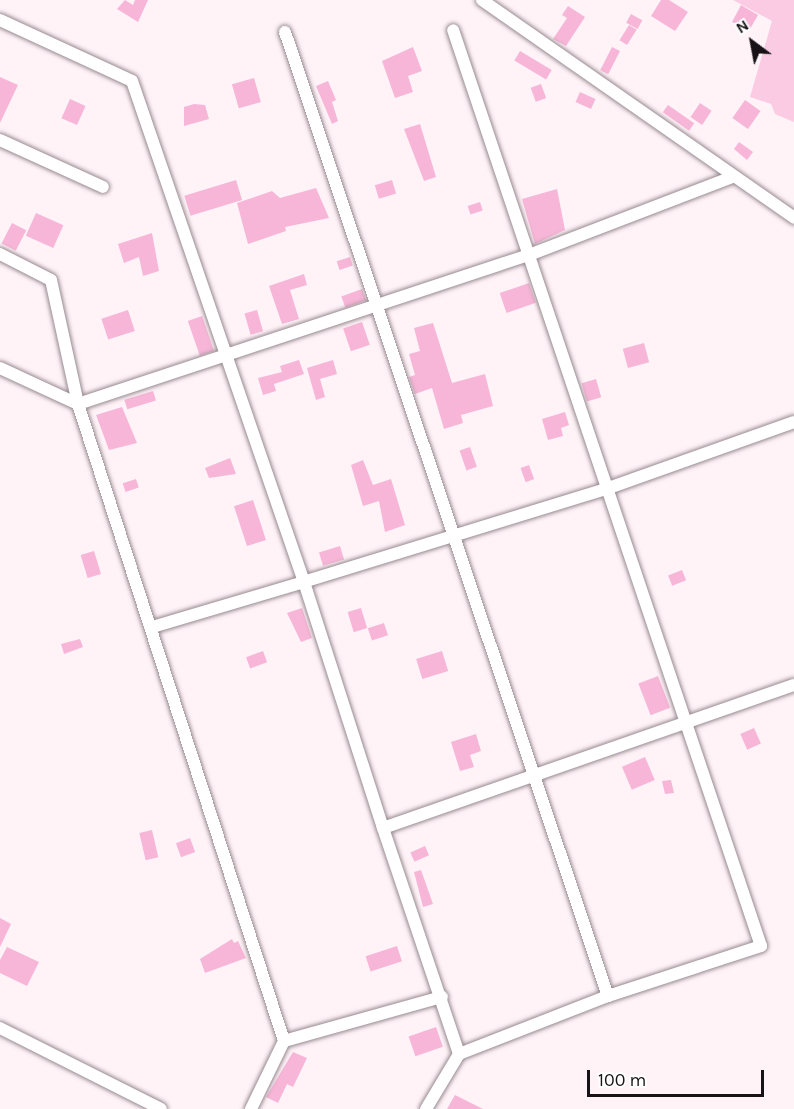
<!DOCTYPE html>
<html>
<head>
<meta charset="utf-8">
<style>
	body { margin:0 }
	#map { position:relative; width:794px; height:1109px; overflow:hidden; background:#fff3f8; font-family:Karla,sans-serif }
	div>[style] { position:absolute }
	.green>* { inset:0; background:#fbcbe3 }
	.building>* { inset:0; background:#f7b6d7; transform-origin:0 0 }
	.roads { filter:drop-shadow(0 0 2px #978a90) drop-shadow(0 0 2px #978a90) }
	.minor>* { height:12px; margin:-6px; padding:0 6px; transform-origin:6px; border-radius:6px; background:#fff }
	span { translate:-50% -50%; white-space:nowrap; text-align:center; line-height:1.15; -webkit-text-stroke:6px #fff; paint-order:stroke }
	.north { position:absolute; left:722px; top:12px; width:60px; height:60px; -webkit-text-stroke:4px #fff; paint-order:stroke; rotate:328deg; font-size:16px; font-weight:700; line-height:24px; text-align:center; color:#171215 }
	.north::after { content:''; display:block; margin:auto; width:21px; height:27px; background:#171215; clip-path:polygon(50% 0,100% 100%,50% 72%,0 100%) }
	.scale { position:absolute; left:587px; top:1070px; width:177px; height:27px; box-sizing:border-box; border:3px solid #171215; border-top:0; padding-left:8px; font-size:18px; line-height:21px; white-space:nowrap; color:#171215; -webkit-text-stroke:4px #fff; paint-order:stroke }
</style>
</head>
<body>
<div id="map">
	<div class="green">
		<div style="clip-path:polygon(733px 0,794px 0,794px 122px,775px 114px,771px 104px,750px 97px,772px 21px)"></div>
	</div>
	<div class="building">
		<div style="clip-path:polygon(125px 0,133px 5px,135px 0,148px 0,138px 22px,117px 9px)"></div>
		<div style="clip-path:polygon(661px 0,669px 0,688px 12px,675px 31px,651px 16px)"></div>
		<div style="clip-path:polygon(741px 5px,758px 15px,750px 29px,732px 22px)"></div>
		<div style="clip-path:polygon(568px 6px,585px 17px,566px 46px,553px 39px,567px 18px,562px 15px)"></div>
		<div style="left:631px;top:14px;width:13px;height:10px;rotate:29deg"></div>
		<div style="left:629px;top:25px;width:9px;height:18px;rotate:32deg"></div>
		<div style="clip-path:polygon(413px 47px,422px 71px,408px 76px,413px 92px,395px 98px,382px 61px)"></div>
		<div style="left:612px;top:47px;width:9px;height:26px;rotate:27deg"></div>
		<div style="left:520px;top:51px;width:37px;height:11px;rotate:31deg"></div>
		<div style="clip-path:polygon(0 77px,18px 85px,0 123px)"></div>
		<div style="left:254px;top:78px;width:25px;height:23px;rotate:74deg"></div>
		<div style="clip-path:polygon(328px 81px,336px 100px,332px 102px,338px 121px,332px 124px,316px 86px)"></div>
		<div style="left:541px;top:84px;width:15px;height:11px;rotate:70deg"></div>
		<div style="left:580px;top:92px;width:17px;height:11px;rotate:24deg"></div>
		<div style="left:70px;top:99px;width:17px;height:21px;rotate:24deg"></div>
		<div style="left:745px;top:100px;width:19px;height:22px;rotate:35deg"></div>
		<div style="left:700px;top:103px;width:14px;height:17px;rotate:34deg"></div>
		<div style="clip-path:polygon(194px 104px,205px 105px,209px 119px,184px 126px,184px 107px)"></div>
		<div style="left:668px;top:105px;width:32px;height:9px;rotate:35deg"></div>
		<div style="clip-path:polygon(420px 124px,436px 177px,424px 181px,404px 129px)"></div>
		<div style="clip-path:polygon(739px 142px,753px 152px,747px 160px,734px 149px)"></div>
		<div style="left:236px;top:180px;width:21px;height:54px;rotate:73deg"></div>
		<div style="left:392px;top:180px;width:14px;height:18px;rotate:73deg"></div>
		<div style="clip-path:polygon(316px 188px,329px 218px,285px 227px,286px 231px,248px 244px,237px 203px,272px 191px,280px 198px)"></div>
		<div style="clip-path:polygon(557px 189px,565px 230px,535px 244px,522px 199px)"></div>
		<div style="left:480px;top:202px;width:9px;height:13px;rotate:72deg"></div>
		<div style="left:36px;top:213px;width:30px;height:25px;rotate:24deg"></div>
		<div style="left:12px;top:223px;width:16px;height:23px;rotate:27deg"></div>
		<div style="clip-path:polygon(152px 233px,159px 271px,143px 276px,139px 257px,124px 263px,118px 244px)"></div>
		<div style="left:350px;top:257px;width:9px;height:14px;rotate:72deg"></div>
		<div style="clip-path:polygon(304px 274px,307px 285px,290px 290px,299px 319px,282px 324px,269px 286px)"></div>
		<div style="left:529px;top:283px;width:21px;height:31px;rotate:71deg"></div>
		<div style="left:362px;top:289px;width:12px;height:22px;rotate:70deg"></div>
		<div style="left:128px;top:310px;width:22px;height:28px;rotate:72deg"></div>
		<div style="left:257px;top:310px;width:22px;height:13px;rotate:74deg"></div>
		<div style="left:202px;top:316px;width:37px;height:15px;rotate:71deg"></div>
		<div style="left:362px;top:322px;width:24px;height:20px;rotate:71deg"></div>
		<div style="clip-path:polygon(433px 323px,452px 383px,485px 374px,493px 406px,461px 415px,463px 423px,444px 429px,432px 388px,415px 394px,409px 377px,415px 375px,409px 354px,420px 351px,414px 328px)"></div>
		<div style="left:644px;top:343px;width:20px;height:22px;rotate:75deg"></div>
		<div style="clip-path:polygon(299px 360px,304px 374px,274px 384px,276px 391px,263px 395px,258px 378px,282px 372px,280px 366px)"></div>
		<div style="clip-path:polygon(333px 360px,337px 374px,320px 379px,325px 397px,316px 400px,307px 368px)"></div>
		<div style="left:596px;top:379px;width:19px;height:15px;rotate:74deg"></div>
		<div style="left:153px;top:391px;width:10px;height:30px;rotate:73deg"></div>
		<div style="clip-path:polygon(122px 407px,137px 443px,109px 450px,96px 415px)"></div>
		<div style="clip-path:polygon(565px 412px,569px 425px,561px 428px,563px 436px,548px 440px,542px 419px)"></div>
		<div style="left:470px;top:447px;width:21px;height:11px;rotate:71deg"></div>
		<div style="clip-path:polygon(230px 458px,236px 474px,209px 478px,205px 468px)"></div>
		<div style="clip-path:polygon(363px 460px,373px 485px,391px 479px,405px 525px,385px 532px,379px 501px,363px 506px,351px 465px)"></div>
		<div style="left:529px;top:465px;width:15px;height:9px;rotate:70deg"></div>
		<div style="left:136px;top:479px;width:9px;height:14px;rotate:72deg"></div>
		<div style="left:253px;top:500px;width:42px;height:20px;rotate:72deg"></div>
		<div style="left:340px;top:546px;width:14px;height:22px;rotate:73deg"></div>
		<div style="left:94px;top:551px;width:24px;height:14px;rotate:73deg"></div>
		<div style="left:682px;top:570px;width:11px;height:15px;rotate:68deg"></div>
		<div style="clip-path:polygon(302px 608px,312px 638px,301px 642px,287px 613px)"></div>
		<div style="left:361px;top:608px;width:21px;height:14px;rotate:73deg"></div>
		<div style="left:384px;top:623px;width:13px;height:17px;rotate:72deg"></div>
		<div style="clip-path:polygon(80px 639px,83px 647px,64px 654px,61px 644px)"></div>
		<div style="left:263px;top:651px;width:12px;height:18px;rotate:70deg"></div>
		<div style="left:442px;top:651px;width:21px;height:27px;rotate:73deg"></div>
		<div style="left:658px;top:676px;width:34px;height:21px;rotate:69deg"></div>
		<div style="left:754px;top:728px;width:17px;height:15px;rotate:66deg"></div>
		<div style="clip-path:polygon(476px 734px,481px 751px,470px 755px,474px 767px,460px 771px,451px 742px)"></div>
		<div style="left:645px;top:757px;width:25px;height:25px;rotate:67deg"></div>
		<div style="clip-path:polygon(671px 780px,674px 793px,665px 794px,662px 781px)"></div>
		<div style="left:152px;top:830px;width:28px;height:13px;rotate:77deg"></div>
		<div style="left:190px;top:838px;width:15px;height:15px;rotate:70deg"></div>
		<div style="left:425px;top:846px;width:10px;height:16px;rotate:66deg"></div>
		<div style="clip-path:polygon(421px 870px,433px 904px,423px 907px,414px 872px)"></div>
		<div style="clip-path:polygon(0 918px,11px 924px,0 947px)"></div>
		<div style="clip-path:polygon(232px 939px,234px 943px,238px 941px,246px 958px,205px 973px,200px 959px)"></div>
		<div style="left:397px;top:946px;width:16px;height:33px;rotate:72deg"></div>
		<div style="clip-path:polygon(7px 947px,39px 962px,27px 986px,0 973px,0 960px)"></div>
		<div style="left:436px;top:1027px;width:21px;height:29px;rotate:71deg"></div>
		<div style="clip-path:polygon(293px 1052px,307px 1058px,293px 1087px,287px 1084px,278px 1103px,266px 1097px)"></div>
		<div style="clip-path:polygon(455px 1095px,483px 1109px,447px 1109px)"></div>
	</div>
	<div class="roads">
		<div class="minor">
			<div style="left:482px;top:0;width:381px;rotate:34.9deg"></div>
			<div style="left:0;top:20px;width:145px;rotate:24.8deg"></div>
			<div style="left:132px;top:81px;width:530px;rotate:71.05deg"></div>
			<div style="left:304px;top:582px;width:159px;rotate:163.5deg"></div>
			<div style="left:285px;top:32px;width:1017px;rotate:71.48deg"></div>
			<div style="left:0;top:140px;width:113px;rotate:24.5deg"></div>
			<div style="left:0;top:254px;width:57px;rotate:27deg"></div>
			<div style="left:51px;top:280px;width:127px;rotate:77.7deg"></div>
			<div style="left:78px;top:404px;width:669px;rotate:72.08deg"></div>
			<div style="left:284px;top:1041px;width:76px;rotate:115.9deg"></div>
			<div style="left:0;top:368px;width:86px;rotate:24.8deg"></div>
			<div style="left:78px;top:404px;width:475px;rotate:-18.3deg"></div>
			<div style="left:529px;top:255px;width:217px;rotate:-21deg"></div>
			<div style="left:794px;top:422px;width:196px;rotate:160.4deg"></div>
			<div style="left:609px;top:488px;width:319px;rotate:162.9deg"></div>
			<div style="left:304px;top:582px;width:258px;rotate:72.2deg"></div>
			<div style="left:383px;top:828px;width:435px;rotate:-19.2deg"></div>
			<div style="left:383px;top:828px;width:238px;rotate:71.4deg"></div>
			<div style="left:0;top:1028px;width:180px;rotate:26.7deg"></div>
			<div style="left:284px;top:1041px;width:164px;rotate:-15.6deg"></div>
			<div style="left:426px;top:1109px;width:64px;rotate:-59deg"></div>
			<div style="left:459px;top:1054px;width:160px;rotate:-21.3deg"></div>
			<div style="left:608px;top:996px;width:161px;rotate:-18.1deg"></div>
			<div style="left:761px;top:946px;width:966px;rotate:-108.58deg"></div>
		</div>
	</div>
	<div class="north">N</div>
	<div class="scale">100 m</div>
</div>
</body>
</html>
